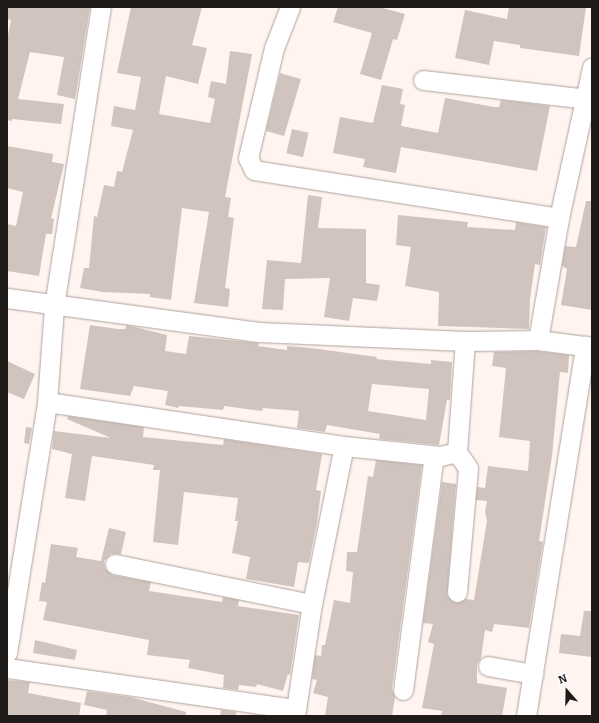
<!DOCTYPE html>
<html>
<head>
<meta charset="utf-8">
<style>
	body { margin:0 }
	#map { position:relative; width:599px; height:723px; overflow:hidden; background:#fff4f0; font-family:Bitter,serif }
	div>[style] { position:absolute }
	.building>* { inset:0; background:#d1c4bf; transform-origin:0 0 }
	.roads { filter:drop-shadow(0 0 1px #afa29d) drop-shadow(0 0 1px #afa29d) }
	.minor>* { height:19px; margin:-9.5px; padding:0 9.5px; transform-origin:9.5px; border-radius:9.5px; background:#fff }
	span { translate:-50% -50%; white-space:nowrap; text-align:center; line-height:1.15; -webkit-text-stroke:4px #fff; paint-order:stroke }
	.frame { position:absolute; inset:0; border:8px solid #1f1b19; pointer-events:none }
	.north { position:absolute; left:547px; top:671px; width:40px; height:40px; -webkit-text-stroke:3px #fff; paint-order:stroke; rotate:340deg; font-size:11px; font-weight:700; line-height:16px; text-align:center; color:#1f1b19 }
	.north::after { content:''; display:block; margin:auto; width:14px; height:18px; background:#1f1b19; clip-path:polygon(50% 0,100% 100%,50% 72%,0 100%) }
</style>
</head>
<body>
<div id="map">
	<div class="building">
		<div style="clip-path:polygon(7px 7px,90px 8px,75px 99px,57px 95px,64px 57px,30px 52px,18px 99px,64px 104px,61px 124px,12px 119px,12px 121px,7px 120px,7px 40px,11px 20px,7px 19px)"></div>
		<div style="clip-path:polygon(131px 7px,202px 7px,192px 45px,207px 48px,198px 84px,166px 76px,159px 114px,210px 123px,215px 99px,208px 97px,211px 81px,226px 84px,230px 51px,252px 54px,225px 197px,231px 198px,228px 217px,234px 218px,225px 288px,230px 289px,228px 307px,194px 303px,209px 212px,182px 208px,171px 300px,150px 297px,150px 294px,103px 292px,80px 288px,84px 268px,89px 268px,94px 216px,97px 217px,104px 185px,114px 187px,117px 171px,122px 172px,133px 130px,111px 126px,114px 106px,135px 110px,141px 77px,117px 73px)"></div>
		<div style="clip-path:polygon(338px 7px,379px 7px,405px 14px,397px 40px,393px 39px,381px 80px,360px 74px,372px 33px,333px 22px)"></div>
		<div style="clip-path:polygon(509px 7px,586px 7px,579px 56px,520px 48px,520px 45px,494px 41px,489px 65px,455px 58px,465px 10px,507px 19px)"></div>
		<div style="clip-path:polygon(280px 73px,301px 79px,284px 136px,266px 131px)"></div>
		<div style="clip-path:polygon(382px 85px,403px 89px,400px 104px,405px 105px,401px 126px,438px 133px,445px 98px,494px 107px,499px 107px,501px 100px,550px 106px,537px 171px,401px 147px,396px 173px,363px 167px,365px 159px,333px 153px,340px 117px,373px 123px)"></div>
		<div style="left:292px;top:129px;width:17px;height:25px;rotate:13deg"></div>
		<div style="clip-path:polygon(7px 146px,53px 154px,52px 162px,64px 164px,51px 218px,54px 219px,52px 234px,46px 234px,39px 276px,7px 271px,7px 224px,16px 226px,23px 192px,7px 188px)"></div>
		<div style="clip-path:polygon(308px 195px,322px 197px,318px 228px,366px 229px,366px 283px,380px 285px,377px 301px,353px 298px,349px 321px,324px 317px,330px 278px,285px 279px,283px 310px,262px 309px,267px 260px,301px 263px)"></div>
		<div style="clip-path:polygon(586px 201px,592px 201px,592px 310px,561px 305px,567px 269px,562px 266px,565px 246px,576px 247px)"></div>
		<div style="clip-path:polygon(398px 215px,468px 222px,467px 227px,515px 230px,516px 222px,546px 227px,540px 265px,535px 264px,530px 299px,529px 329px,438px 326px,439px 292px,405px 286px,411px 247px,396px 245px)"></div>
		<div style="clip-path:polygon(evenodd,90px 325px,118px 329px,125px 329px,127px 325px,167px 335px,165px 351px,186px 354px,189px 336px,259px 343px,258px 346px,287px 350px,287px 346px,311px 348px,377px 357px,376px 359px,431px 364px,431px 360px,452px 362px,450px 400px,447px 400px,439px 445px,379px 439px,380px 434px,327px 425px,325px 432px,297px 428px,299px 411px,263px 408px,262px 411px,224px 406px,223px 410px,179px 406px,178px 408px,165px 405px,168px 391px,134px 386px,130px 396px,80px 389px,90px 325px,372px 384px,429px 389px,426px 420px,368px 411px,372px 384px)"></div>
		<div style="clip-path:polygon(537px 351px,569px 355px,568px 373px,560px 372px,552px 456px,539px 541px,543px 542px,529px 628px,494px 624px,492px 632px,485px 630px,481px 658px,477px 664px,477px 683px,507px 688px,502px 716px,441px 716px,442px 711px,422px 708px,434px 644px,428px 642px,433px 624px,423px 623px,442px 482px,456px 484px,447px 596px,456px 603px,466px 599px,474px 600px,487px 521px,485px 512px,487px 501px,476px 500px,477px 487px,485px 488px,488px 466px,528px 471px,530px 441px,499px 437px,506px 368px,492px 366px,494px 352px)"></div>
		<div style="clip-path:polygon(7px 361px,35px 374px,24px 399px,7px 392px)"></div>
		<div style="clip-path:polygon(68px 416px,144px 427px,143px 437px,223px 445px,224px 439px,322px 454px,316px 490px,321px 491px,317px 523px,309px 563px,298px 562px,294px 587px,246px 579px,250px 557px,232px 553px,238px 521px,235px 521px,238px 498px,184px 492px,178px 545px,153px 542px,160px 470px,153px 470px,154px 465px,92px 456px,85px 501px,65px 498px,72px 454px,52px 449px,54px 431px,111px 438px,67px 419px)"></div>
		<div style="clip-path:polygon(26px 427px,32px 428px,29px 444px,24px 443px)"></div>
		<div style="clip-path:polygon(376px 460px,422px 465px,392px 689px,395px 697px,392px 716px,325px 716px,328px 697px,313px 693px,317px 680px,312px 679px,315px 655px,321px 656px,322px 645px,325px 645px,334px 600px,350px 603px,353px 572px,346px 571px,347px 552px,357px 552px,368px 476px,373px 477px)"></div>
		<div style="clip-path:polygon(109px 528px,126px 532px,121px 554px,111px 554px,104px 561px,105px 568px,112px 575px,151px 582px,149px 591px,222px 602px,223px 597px,239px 600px,238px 606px,299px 615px,290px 675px,288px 674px,283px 691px,257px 684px,256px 687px,239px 685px,238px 690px,223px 688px,224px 675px,188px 668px,190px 660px,147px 655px,149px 640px,43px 620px,47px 602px,39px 601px,42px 582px,45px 583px,51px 544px,78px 548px,76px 557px,101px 561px)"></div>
		<div style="clip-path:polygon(584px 611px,592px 611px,592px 657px,559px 653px,561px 634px,580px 636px)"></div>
		<div style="clip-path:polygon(35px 640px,77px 650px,75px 660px,33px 653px)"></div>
		<div style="clip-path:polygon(7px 680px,30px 682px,28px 693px,81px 703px,79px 716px,7px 716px)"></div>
		<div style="clip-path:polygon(87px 691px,130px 697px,186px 712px,186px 716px,106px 716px,107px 710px,84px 705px)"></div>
		<div style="clip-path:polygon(221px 710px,236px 712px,236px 716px,220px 716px)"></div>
	</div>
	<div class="roads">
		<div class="minor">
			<div style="left:290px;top:7px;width:44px;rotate:111.3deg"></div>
			<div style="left:274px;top:48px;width:113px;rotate:103.3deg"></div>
			<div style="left:248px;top:158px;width:13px;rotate:63deg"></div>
			<div style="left:254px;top:170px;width:309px;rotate:8.9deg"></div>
			<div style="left:423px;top:80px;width:165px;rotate:6.6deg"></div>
			<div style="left:7px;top:298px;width:254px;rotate:7.7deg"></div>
			<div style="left:259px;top:332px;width:206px;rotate:2.5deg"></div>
			<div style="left:465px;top:341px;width:73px;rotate:-0.8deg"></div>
			<div style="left:538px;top:340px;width:54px;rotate:7.4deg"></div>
			<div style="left:538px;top:340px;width:124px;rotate:-80.2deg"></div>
			<div style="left:559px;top:218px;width:154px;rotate:-77.6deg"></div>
			<div style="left:47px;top:402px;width:300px;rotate:8.4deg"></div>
			<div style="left:344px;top:446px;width:97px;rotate:5.9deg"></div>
			<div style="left:440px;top:456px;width:17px;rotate:-13deg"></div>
			<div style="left:457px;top:452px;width:111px;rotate:-85.9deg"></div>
			<div style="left:115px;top:564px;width:201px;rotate:11.5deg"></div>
			<div style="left:457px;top:592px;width:124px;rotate:-84.9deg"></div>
			<div style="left:468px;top:468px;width:19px;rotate:-125deg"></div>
			<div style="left:7px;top:653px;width:254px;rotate:-80.9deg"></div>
			<div style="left:47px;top:402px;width:96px;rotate:-85.8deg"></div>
			<div style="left:54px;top:306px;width:303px;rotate:-81.1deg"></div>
			<div style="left:488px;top:666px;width:46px;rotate:10.1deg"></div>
			<div style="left:7px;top:668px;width:291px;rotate:8.1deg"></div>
			<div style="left:403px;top:690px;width:236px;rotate:-82.5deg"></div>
			<div style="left:295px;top:716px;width:113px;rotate:-81.4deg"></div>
			<div style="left:312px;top:604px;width:161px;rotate:-78.6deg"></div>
			<div style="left:526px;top:716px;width:375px;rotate:-80.9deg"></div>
		</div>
	</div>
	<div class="frame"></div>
	<div class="north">N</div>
</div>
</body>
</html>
